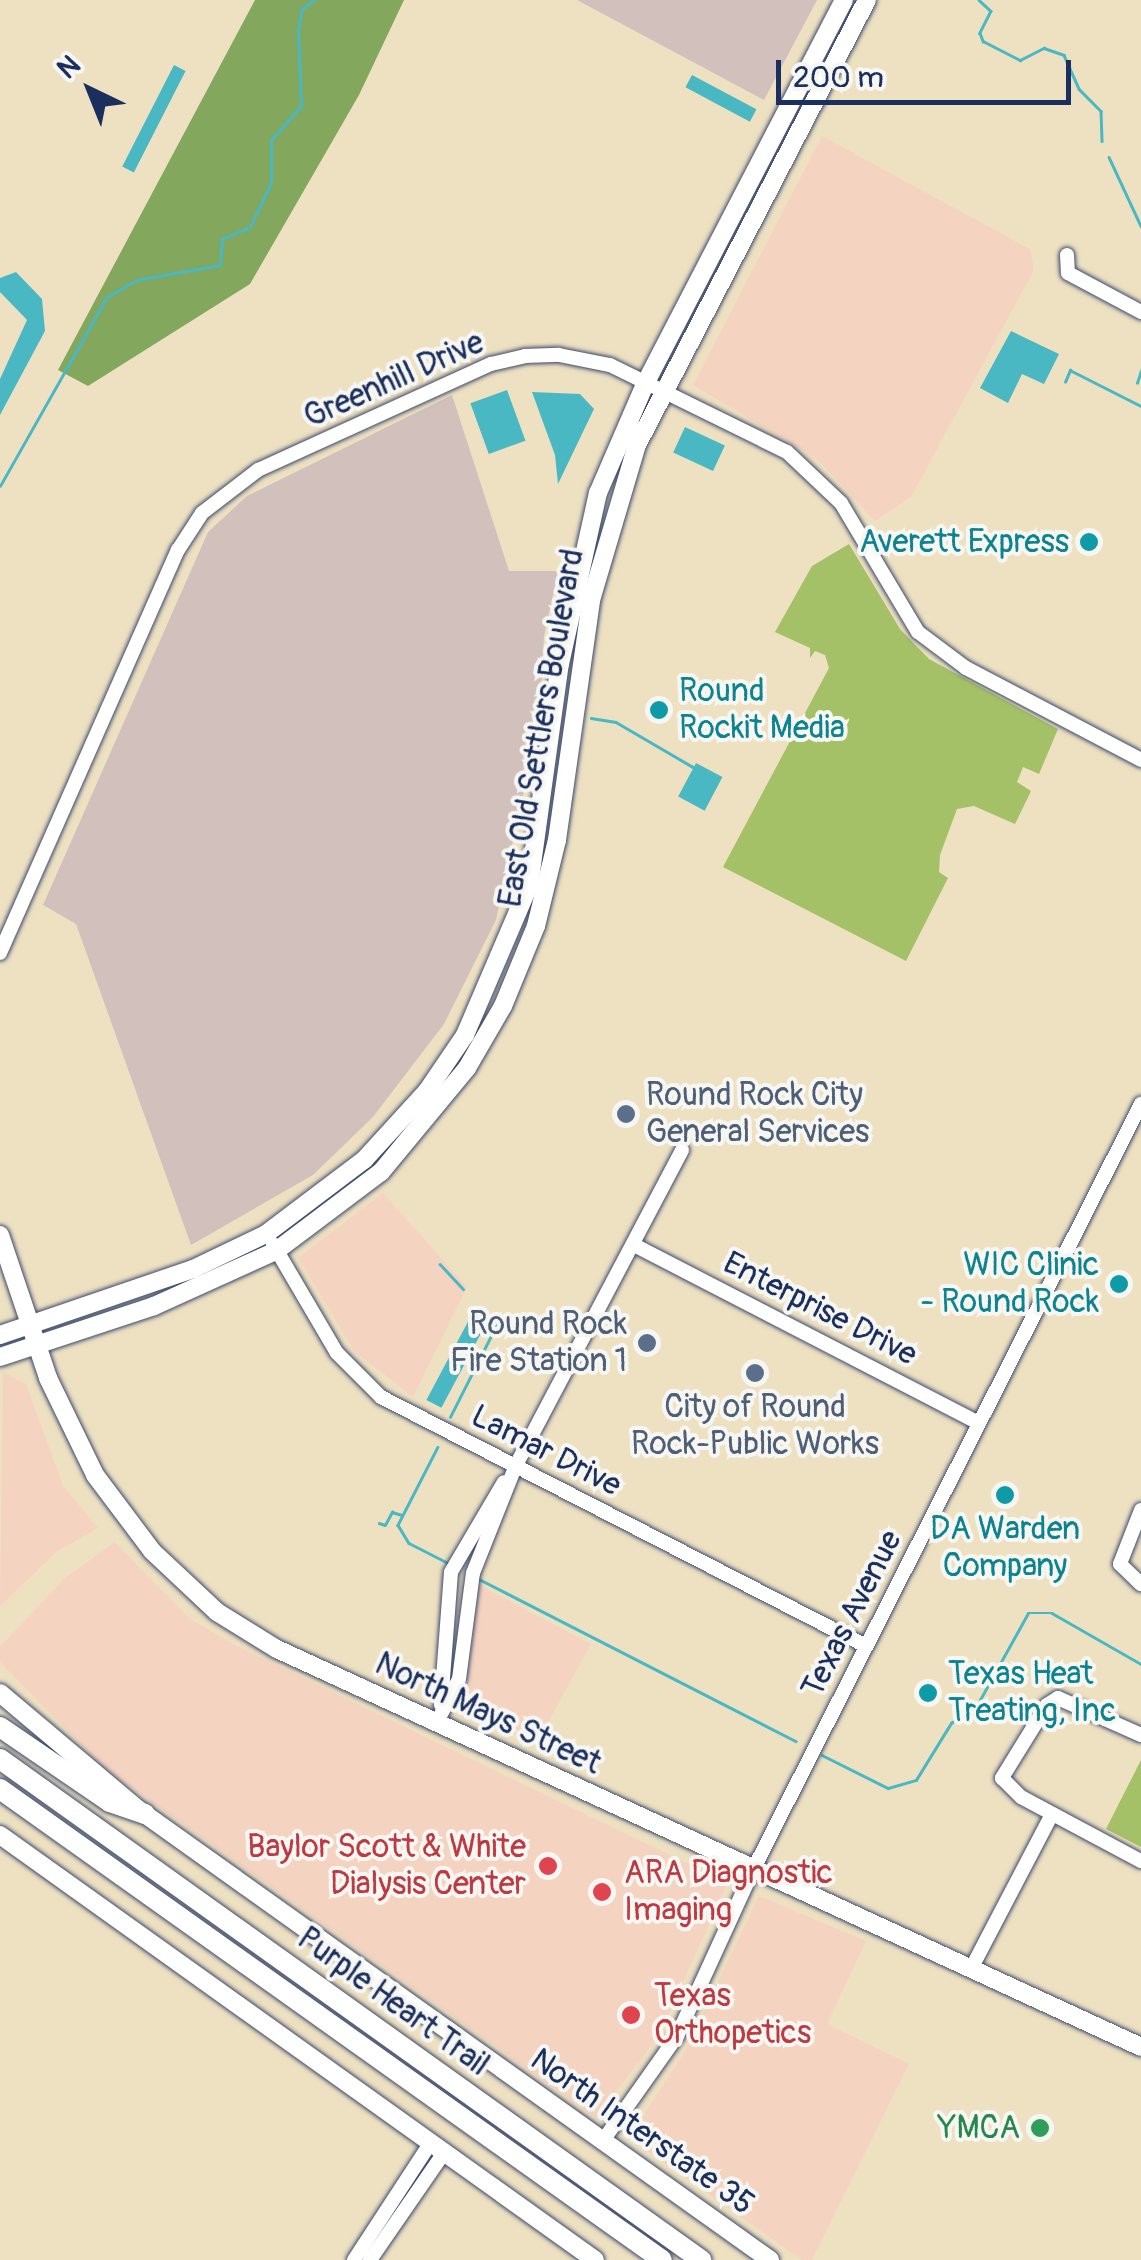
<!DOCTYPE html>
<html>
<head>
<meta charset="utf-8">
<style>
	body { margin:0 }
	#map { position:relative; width:1141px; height:2260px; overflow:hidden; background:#eee1c2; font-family:Pangolin,sans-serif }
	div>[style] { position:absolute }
	.built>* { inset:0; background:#f5d3c1 }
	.industrial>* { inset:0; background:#d1c0bc }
	.green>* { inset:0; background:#a4c168 }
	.forest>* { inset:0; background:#83a75c }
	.water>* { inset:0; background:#4ab8c3; transform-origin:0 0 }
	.stream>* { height:2.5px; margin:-1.25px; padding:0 1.25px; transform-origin:1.25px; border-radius:1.25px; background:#4ab8c3 }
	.roads { filter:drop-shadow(0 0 2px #3b4a6d) drop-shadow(0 0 2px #3b4a6d) }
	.minor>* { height:14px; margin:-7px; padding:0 7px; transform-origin:7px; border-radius:7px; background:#fff }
	.major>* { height:18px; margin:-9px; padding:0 9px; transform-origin:9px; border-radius:9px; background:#fff }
	.highway>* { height:20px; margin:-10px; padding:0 10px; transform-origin:10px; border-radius:10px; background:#fff }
	.dots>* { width:28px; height:28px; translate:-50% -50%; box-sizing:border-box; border:5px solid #f6f6f2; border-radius:50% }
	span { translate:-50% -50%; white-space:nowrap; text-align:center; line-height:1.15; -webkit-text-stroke:8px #f6f6f2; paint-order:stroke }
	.street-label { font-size:32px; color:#1b2f5e }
	.culture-label { font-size:32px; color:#0d838f }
	.right { translate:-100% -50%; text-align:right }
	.left { translate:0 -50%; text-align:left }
	.service-label { font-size:32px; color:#4e5e75 }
	.health-label { font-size:32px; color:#be3a42 }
	.leisure-label { font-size:32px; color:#27864d }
	.north { position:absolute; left:40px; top:40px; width:100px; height:100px; -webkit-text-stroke:8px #f6f6f2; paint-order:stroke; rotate:317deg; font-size:28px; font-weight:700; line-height:40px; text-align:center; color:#1b2f5e }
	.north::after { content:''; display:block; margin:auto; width:35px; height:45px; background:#1b2f5e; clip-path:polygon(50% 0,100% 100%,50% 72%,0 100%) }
	.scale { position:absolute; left:776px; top:60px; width:295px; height:45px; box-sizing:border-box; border:5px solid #1b2f5e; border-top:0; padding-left:12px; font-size:30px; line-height:35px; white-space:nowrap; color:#1b2f5e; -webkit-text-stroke:8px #f6f6f2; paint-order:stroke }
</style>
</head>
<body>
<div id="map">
	<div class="built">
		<div style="clip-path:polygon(822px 136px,1030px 249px,1034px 270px,911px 497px,875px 521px,816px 458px,693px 385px)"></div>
		<div style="clip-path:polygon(383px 1193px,467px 1287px,413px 1397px,354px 1351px,298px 1258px)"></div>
		<div style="clip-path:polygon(3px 1372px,26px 1384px,63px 1486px,98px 1528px,56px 1552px,0 1607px)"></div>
		<div style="clip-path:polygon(115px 1542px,190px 1619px,237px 1646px,728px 1883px,658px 2037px,596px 2118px,104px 1768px,0 1662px,0 1647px,64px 1579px)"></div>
		<div style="clip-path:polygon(479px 1585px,591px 1644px,536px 1744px,455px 1707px,469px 1665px)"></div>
		<div style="clip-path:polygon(759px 1896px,866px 1941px,827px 2024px,909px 2064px,812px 2260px,802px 2260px,629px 2138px,685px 2051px)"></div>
	</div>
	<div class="industrial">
		<div style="clip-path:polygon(577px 0,817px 0,764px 100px)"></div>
		<div style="clip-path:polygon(452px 395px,509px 571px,558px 571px,544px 636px,540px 717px,496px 920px,444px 1024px,373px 1117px,313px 1175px,191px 1245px,76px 924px,43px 905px,208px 532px,247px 496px)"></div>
	</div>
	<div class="green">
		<div style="clip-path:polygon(849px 544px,900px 629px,929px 659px,1058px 729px,1039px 774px,1023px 767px,1017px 782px,1031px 791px,1015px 824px,974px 806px,957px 809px,940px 855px,939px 872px,948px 878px,906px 961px,723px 867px,829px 668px,825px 655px,815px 651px,810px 658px,810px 648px,775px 632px,812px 566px)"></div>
		<div style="clip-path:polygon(1141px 1760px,1141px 1847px,1106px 1829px)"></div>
	</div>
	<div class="forest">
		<div style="clip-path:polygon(255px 0,404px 0,359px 95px,250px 284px,88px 386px,58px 370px)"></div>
	</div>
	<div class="water">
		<div style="left:174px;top:65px;width:13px;height:114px;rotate:27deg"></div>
		<div style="left:692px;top:75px;width:73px;height:14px;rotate:28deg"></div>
		<div style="clip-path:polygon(16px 272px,42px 299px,45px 331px,0 415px,0 379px,27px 320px,0 292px,0 278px)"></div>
		<div style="clip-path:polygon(1011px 331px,1059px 354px,1044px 384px,1022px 374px,1008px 403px,980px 388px)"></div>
		<div style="left:507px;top:390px;width:54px;height:39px;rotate:70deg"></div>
		<div style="clip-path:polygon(532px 392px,580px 394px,594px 409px,558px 484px,555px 455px)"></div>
		<div style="left:685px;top:427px;width:44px;height:28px;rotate:25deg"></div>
		<div style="left:696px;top:763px;width:30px;height:38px;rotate:28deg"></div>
		<div style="left:471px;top:1316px;width:17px;height:95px;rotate:28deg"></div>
	</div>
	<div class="stream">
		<div style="left:979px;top:0;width:16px;rotate:43deg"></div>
		<div style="left:991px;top:11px;width:25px;rotate:117deg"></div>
		<div style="left:980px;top:33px;width:9px;rotate:69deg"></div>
		<div style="left:983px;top:41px;width:42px;rotate:27.2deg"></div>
		<div style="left:1020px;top:60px;width:27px;rotate:-27deg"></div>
		<div style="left:1044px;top:48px;width:21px;rotate:19deg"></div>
		<div style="left:1064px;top:55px;width:37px;rotate:66deg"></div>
		<div style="left:1079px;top:89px;width:31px;rotate:45deg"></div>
		<div style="left:1101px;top:111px;width:30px;rotate:88deg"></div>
		<div style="left:1109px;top:157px;width:76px;rotate:65.1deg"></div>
		<div style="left:1065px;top:382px;width:13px;rotate:-67deg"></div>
		<div style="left:1070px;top:370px;width:80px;rotate:26.9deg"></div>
		<div style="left:1137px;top:383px;width:13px;rotate:-72deg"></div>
		<div style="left:0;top:486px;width:217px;rotate:-60.5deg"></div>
		<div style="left:107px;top:297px;width:34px;rotate:-30deg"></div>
		<div style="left:136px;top:280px;width:85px;rotate:-10.1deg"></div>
		<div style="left:220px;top:265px;width:26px;rotate:-86deg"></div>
		<div style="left:222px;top:239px;width:30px;rotate:-23deg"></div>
		<div style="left:250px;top:227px;width:49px;rotate:-64.5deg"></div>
		<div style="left:271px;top:183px;width:43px;rotate:-90deg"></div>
		<div style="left:271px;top:140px;width:45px;rotate:-48.6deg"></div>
		<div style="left:301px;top:106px;width:75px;rotate:-92.3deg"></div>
		<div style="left:298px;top:31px;width:22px;rotate:-80deg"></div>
		<div style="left:302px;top:9px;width:15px;rotate:-37deg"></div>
		<div style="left:591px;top:718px;width:25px;rotate:9deg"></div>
		<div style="left:616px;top:722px;width:89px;rotate:30.3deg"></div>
		<div style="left:440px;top:1264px;width:34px;rotate:47deg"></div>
		<div style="left:450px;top:1417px;width:113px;rotate:-63.2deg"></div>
		<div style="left:438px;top:1447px;width:88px;rotate:117.1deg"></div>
		<div style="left:398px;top:1525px;width:21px;rotate:59deg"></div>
		<div style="left:409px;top:1543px;width:44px;rotate:27.1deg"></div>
		<div style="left:379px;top:1523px;width:6px;rotate:18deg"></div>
		<div style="left:385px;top:1525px;width:15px;rotate:-62deg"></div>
		<div style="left:392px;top:1512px;width:10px;rotate:17deg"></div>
		<div style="left:477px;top:1578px;width:358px;rotate:27.1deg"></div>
		<div style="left:822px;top:1755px;width:74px;rotate:26.6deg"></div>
		<div style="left:888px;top:1788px;width:29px;rotate:-16deg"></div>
		<div style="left:916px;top:1780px;width:67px;rotate:-58.4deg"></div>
		<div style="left:951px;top:1723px;width:30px;rotate:-33deg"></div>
		<div style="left:976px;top:1707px;width:107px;rotate:-61deg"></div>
		<div style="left:1028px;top:1613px;width:24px"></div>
		<div style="left:1052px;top:1613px;width:103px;rotate:29.8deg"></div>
	</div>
	<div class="roads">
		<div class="minor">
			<div style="left:1067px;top:255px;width:18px;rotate:87deg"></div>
			<div style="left:1068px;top:273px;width:83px;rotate:28.1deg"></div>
			<div style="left:0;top:953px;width:441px;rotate:-66.2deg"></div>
			<div style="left:178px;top:550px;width:44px;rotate:-57deg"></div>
			<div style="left:202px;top:513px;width:71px;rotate:-37.5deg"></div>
			<div style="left:258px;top:470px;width:256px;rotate:-24.5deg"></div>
			<div style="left:491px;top:364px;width:35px;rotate:-13deg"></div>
			<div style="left:525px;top:356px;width:34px;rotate:-2deg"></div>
			<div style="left:559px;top:355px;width:52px;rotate:11.1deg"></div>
			<div style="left:610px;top:365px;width:197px;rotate:26.2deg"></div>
			<div style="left:787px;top:452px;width:74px;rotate:43.4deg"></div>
			<div style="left:841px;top:503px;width:150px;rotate:59.2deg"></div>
			<div style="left:918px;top:632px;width:60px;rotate:36.9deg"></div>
			<div style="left:966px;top:668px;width:198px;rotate:27.7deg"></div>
			<div style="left:273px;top:1244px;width:126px;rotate:59.6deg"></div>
			<div style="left:337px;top:1353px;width:62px;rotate:45deg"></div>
			<div style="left:381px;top:1397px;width:545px;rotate:27.18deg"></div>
			<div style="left:634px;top:1245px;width:388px;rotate:27.3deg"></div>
			<div style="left:1141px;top:1510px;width:58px;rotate:111.3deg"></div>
			<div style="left:1120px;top:1564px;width:29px;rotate:44deg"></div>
			<div style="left:441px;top:1705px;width:133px;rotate:-85.7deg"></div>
			<div style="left:451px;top:1572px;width:104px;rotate:-59.5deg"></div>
			<div style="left:437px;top:1722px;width:48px;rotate:-62.9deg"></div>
			<div style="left:459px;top:1679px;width:107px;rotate:-82.5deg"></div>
			<div style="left:473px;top:1573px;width:116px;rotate:-68.3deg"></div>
			<div style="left:516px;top:1465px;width:356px;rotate:-62.2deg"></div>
			<div style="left:1141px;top:1735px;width:91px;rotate:-156deg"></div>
			<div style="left:1058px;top:1698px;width:13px;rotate:148deg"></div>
			<div style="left:1047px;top:1705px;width:86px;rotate:121.7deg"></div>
			<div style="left:1002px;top:1778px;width:27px;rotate:45deg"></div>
			<div style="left:1021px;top:1797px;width:136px;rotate:28.1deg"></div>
			<div style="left:971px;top:1969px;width:175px;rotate:-62.4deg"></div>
			<div style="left:602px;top:2142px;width:130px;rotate:-54.7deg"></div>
			<div style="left:677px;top:2036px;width:183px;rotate:-65.4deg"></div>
			<div style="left:753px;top:1870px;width:859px;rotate:-63.14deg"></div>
			<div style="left:354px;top:2260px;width:139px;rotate:-56.8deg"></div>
			<div style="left:370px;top:2260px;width:129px;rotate:-55.4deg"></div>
		</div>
		<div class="major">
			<div style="left:0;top:1235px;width:151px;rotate:71.4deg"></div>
			<div style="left:48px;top:1378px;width:108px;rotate:64.1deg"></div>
			<div style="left:95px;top:1475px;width:95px;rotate:53.1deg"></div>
			<div style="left:152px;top:1551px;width:89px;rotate:43.2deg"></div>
			<div style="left:217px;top:1612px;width:70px;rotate:31.7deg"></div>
			<div style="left:277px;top:1649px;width:951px;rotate:24.73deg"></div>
			<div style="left:0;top:1335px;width:204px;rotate:-18.9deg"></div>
			<div style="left:193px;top:1269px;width:81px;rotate:-25.6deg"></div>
			<div style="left:266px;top:1234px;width:123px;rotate:-37.1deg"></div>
			<div style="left:364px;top:1160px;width:93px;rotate:-47.6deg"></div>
			<div style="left:427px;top:1091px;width:68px;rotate:-55.8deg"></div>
			<div style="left:465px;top:1035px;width:162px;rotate:-66.8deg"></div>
			<div style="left:529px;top:886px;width:224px;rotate:-82.1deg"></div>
			<div style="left:560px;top:664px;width:175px;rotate:-77.5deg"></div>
			<div style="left:598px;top:493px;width:121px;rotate:-66.6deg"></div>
			<div style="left:646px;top:382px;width:430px;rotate:-62.6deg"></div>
			<div style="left:0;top:1357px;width:162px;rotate:-18.3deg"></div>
			<div style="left:154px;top:1306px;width:134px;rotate:-24.3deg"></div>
			<div style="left:276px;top:1251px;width:131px;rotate:-37deg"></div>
			<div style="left:381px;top:1172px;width:135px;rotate:-50.4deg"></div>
			<div style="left:467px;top:1068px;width:72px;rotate:-59.9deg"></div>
			<div style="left:503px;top:1006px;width:87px;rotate:-67.6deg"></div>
			<div style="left:536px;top:926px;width:89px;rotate:-76.3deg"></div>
			<div style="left:557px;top:840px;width:242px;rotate:-81.9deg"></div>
			<div style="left:591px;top:600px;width:162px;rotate:-73.5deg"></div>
			<div style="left:637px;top:445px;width:501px;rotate:-62.67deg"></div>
			<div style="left:0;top:1693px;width:182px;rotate:40.1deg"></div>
			<div style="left:139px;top:1810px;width:775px;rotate:35.49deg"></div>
			<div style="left:0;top:1835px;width:731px;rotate:35.54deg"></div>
		</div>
		<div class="highway">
			<div style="left:0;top:1727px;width:133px;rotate:34.3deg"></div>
			<div style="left:110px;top:1802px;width:37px;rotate:19deg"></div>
			<div style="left:0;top:1759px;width:862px;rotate:35.55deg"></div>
			<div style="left:0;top:1789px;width:812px;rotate:35.43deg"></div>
		</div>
	</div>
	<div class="dots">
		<div style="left:1089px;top:542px;background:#0f9aa8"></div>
		<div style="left:659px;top:710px;background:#0f9aa8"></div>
		<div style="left:626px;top:1114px;background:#5c6f8a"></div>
		<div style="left:1119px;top:1284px;background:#0f9aa8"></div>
		<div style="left:647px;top:1343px;background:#5c6f8a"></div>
		<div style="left:755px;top:1373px;background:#5c6f8a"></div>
		<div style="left:1005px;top:1495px;background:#0f9aa8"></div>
		<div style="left:928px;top:1693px;background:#0f9aa8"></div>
		<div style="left:548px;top:1866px;background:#e0444e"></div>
		<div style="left:602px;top:1892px;background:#e0444e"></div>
		<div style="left:631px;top:2015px;background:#e0444e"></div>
		<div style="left:1040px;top:2128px;background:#2e9e5b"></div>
	</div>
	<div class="street-label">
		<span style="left:394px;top:380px;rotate:-24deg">Greenhill Drive</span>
		<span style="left:542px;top:728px;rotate:-80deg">East Old Settlers Boulevard</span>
		<span style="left:820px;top:1309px;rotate:27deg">Enterprise Drive</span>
		<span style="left:546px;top:1451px;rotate:27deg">Lamar Drive</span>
		<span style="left:852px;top:1614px;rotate:-63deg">Texas Avenue</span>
		<span style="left:488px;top:1714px;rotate:25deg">North Mays Street</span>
		<span style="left:393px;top:2002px;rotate:36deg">Purple Heart Trail</span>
		<span style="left:642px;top:2132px;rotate:35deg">North Interstate 35</span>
	</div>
	<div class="culture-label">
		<span class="right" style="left:1069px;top:542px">Averett Express</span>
		<span class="left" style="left:679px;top:710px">Round<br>Rockit Media</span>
		<span class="right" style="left:1099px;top:1284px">WIC Clinic<br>- Round Rock</span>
		<span style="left:1005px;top:1548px">DA Warden<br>Company</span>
		<span class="left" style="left:948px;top:1693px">Texas Heat<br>Treating, Inc</span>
	</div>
	<div class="service-label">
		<span class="left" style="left:646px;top:1114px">Round Rock City<br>General Services</span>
		<span class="right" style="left:627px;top:1343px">Round Rock<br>Fire Station 1</span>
		<span style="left:755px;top:1426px">City of Round<br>Rock-Public Works</span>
	</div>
	<div class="health-label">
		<span class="right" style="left:526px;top:1866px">Baylor Scott &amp; White<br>Dialysis Center</span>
		<span class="left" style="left:624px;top:1892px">ARA Diagnostic<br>Imaging</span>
		<span class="left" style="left:654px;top:2015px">Texas<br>Orthopetics</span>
	</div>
	<div class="leisure-label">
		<span class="right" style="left:1020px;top:2128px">YMCA</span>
	</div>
	<div class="north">N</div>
	<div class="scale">200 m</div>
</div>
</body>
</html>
